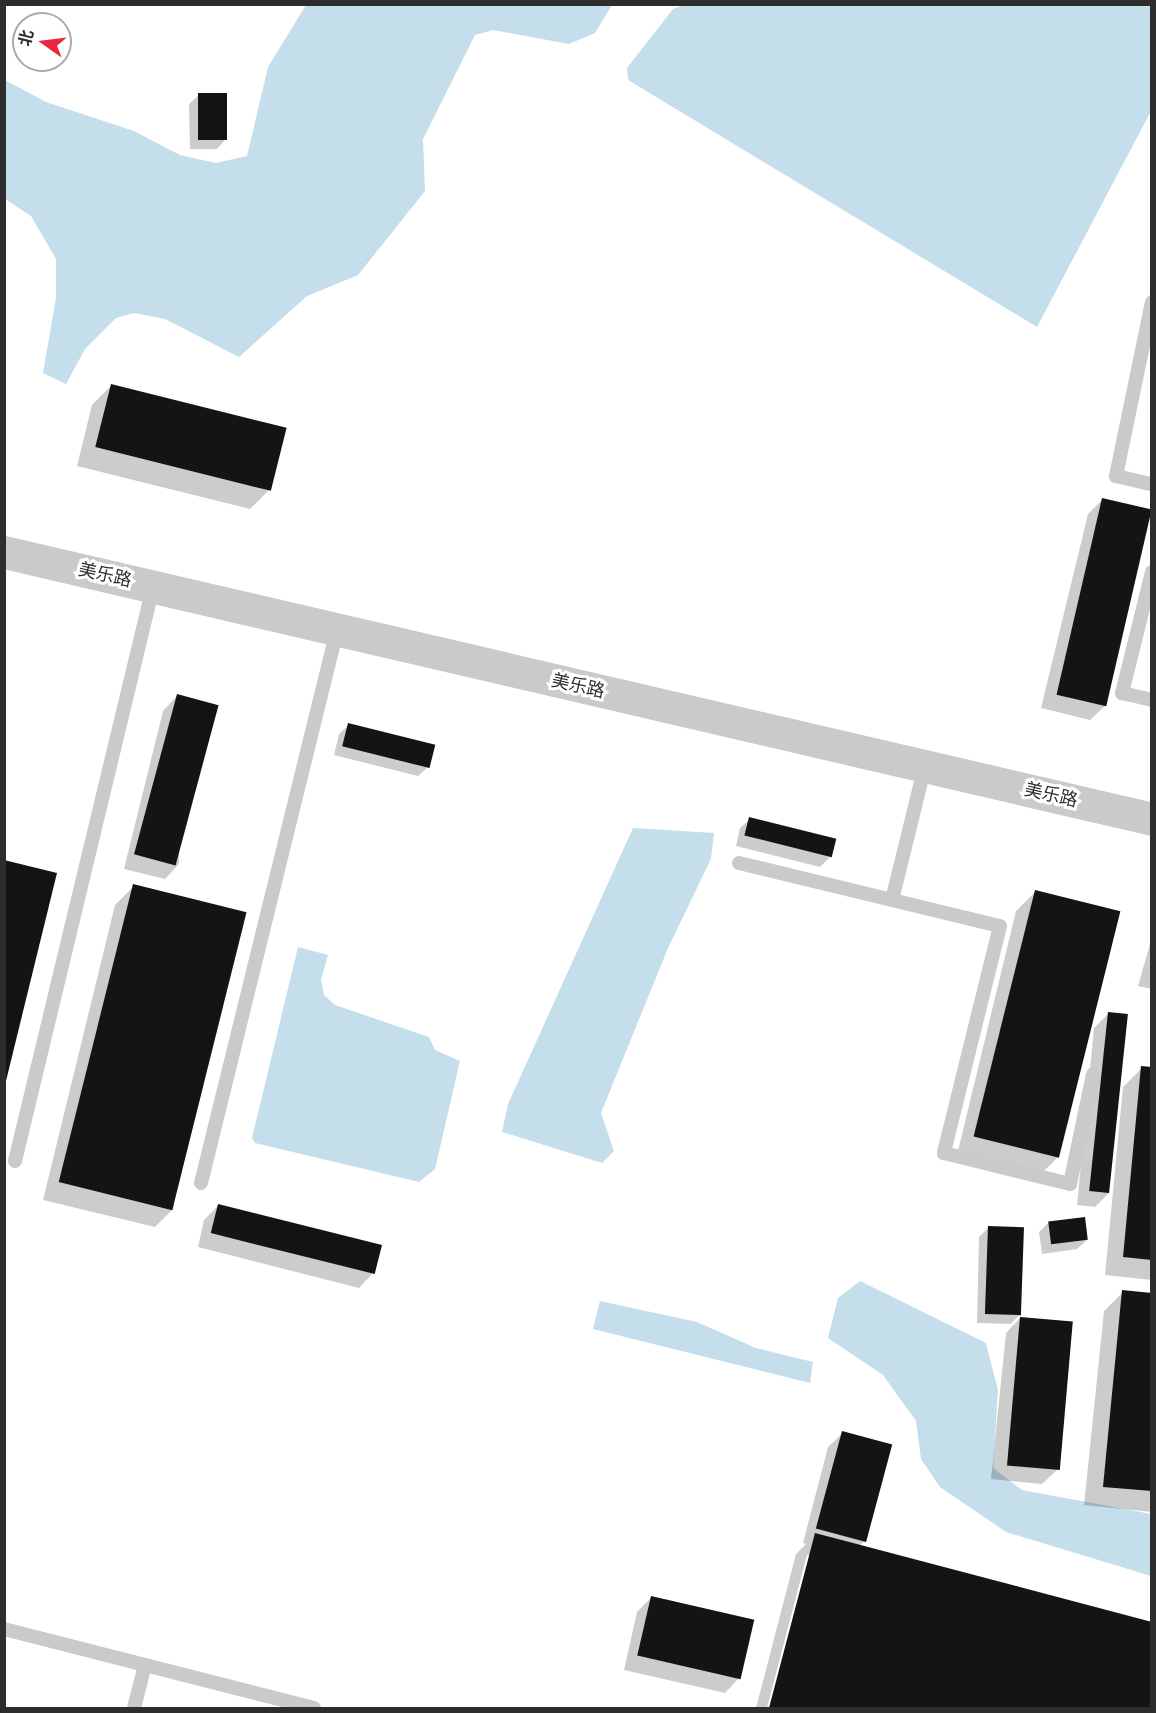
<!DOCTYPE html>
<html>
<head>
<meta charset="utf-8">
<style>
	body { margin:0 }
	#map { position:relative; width:1156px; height:1713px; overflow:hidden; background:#fff; font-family:Poppins,"Noto Sans SC",sans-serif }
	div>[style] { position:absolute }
	.water>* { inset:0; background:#c4deec }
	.shadow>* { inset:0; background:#0003 }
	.building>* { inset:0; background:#141414; transform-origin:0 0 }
	.service>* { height:14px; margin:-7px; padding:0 7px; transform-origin:7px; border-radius:7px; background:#cacaca }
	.tertiary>* { height:33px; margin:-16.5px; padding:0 16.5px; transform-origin:16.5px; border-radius:16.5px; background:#cacaca }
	span { translate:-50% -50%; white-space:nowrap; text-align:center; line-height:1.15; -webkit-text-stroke:6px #fff; paint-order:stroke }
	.street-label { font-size:18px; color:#2d2d2d }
	.frame { position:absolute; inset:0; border:6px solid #2d2d2d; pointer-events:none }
	.north { position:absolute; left:12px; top:12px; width:60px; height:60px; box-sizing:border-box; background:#fff; border:2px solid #ababab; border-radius:50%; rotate:284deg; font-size:16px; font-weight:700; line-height:24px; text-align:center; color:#2d2d2d }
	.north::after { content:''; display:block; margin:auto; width:21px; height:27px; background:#ed263c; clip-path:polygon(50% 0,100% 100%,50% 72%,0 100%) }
</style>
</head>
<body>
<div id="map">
	<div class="water">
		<div style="clip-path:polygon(306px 5px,612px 5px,595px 33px,569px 44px,493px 30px,475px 35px,423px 139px,425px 191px,358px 275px,307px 296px,239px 357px,165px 319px,134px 313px,116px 318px,85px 349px,66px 384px,43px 373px,56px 298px,56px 259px,31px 216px,5px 199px,5px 80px,46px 102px,134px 131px,180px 155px,216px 163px,247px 156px,268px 67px)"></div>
		<div style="clip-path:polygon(684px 5px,1151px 5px,1151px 111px,1037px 327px,628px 80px,627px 68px,673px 9px)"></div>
		<div style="clip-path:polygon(633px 828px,714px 833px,711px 859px,668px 948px,601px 1113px,614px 1151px,602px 1163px,502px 1132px,508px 1104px)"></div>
		<div style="clip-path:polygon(298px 947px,328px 955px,321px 980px,324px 995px,335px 1005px,429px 1037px,435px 1050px,460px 1061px,435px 1169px,419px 1182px,255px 1143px,252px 1138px)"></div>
		<div style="clip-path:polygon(860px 1281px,986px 1343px,998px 1390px,993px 1468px,1022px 1490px,1151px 1514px,1151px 1576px,1006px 1532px,940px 1487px,921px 1459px,916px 1421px,883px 1375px,828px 1338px,838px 1298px)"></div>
		<div style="clip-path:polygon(600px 1301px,697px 1322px,756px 1348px,813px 1362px,810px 1383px,593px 1329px)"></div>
	</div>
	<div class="shadow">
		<div style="clip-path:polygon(199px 95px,226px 139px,217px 149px,190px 149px,189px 104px)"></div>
		<div style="clip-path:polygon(111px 386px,269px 490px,250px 509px,77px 466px,92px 405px)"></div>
		<div style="clip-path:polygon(1102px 500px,1105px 706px,1090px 720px,1041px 708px,1088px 514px)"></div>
		<div style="clip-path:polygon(177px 696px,179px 864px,165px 879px,124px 869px,163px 711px)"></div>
		<div style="clip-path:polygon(349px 725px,428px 767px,418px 776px,334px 755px,339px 734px)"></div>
		<div style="clip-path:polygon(750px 819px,830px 857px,820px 867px,736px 846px,740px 828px)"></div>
		<div style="clip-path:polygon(134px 886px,174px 1208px,155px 1227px,43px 1200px,115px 905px)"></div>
		<div style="clip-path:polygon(1035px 892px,1059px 1156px,1040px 1175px,957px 1155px,1016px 911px)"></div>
		<div style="clip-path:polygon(1152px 937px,1152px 989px,1138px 986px)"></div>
		<div style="clip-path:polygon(1108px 1014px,1109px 1193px,1095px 1207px,1077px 1205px,1094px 1028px)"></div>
		<div style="clip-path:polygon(1142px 1068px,1152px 1069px,1152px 1280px,1105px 1275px,1123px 1087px)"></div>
		<div style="clip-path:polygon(219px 1205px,373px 1273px,359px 1288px,198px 1247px,204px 1220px)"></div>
		<div style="clip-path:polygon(1049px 1222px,1087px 1240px,1077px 1249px,1042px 1254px,1039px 1232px)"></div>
		<div style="clip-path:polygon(988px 1228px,1020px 1314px,1011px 1324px,977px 1323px,979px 1237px)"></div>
		<div style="clip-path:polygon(1123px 1292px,1152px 1294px,1152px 1512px,1084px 1505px,1104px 1311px)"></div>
		<div style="clip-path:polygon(1020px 1318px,1057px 1470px,1042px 1484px,991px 1479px,1006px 1333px)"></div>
		<div style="clip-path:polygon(843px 1433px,865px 1541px,859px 1546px,1152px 1623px,1152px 1708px,770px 1708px,811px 1555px,807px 1555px,767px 1708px,756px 1708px,796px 1554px,806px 1544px,803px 1543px,828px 1447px)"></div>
		<div style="clip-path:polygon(652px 1597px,739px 1678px,725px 1693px,624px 1670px,637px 1612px)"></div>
	</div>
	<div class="building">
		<div style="left:198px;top:93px;width:29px;height:47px"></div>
		<div style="left:111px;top:384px;width:181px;height:65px;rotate:14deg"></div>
		<div style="left:1102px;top:498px;width:51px;height:202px;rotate:13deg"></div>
		<div style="left:177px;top:694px;width:43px;height:166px;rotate:15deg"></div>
		<div style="left:348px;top:723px;width:90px;height:24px;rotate:14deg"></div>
		<div style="left:749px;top:817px;width:90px;height:19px;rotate:14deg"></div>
		<div style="clip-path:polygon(4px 860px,57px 873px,5px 1085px,4px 1085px)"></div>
		<div style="left:133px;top:884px;width:117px;height:307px;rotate:14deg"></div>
		<div style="left:1035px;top:890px;width:88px;height:254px;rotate:14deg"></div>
		<div style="left:1108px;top:1012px;width:20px;height:180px;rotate:6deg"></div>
		<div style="clip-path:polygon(1141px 1066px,1152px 1067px,1152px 1260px,1123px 1257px)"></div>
		<div style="left:218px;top:1204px;width:169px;height:30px;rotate:14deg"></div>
		<div style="left:1085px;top:1217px;width:23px;height:37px;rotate:83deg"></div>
		<div style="left:988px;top:1226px;width:36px;height:88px;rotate:2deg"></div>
		<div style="clip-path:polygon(1122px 1290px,1152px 1293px,1152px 1491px,1103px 1487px)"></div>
		<div style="left:1020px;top:1317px;width:53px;height:149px;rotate:5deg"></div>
		<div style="left:842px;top:1431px;width:52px;height:101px;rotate:15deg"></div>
		<div style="clip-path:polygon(815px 1533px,1152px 1622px,1152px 1708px,769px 1708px)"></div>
		<div style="left:651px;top:1596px;width:106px;height:61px;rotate:13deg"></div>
	</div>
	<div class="service">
		<div style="left:1152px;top:302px;width:178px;rotate:101.7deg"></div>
		<div style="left:1116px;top:476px;width:37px;rotate:13deg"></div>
		<div style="left:1152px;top:572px;width:125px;rotate:103.9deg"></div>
		<div style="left:1122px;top:693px;width:31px;rotate:13deg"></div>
		<div style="left:739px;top:863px;width:268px;rotate:13.6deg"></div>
		<div style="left:1000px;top:926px;width:234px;rotate:103.9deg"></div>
		<div style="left:944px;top:1153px;width:130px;rotate:13.8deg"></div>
		<div style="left:1070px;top:1184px;width:112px;rotate:-78.2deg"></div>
		<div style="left:892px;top:900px;width:138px;rotate:-76.2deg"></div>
		<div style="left:15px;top:1161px;width:590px;rotate:-76.48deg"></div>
		<div style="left:201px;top:1183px;width:569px;rotate:-76.18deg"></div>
		<div style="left:4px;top:1629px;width:320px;rotate:14.3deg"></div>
		<div style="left:134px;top:1708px;width:44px;rotate:-75.7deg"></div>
	</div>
	<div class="tertiary">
		<div style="left:4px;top:552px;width:1179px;rotate:13.09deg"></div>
	</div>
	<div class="street-label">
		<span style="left:105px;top:575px;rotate:13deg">美乐路</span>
		<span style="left:578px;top:686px;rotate:13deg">美乐路</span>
		<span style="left:1051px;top:795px;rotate:13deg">美乐路</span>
	</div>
	<div class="frame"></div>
	<div class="north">北</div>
</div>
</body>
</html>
